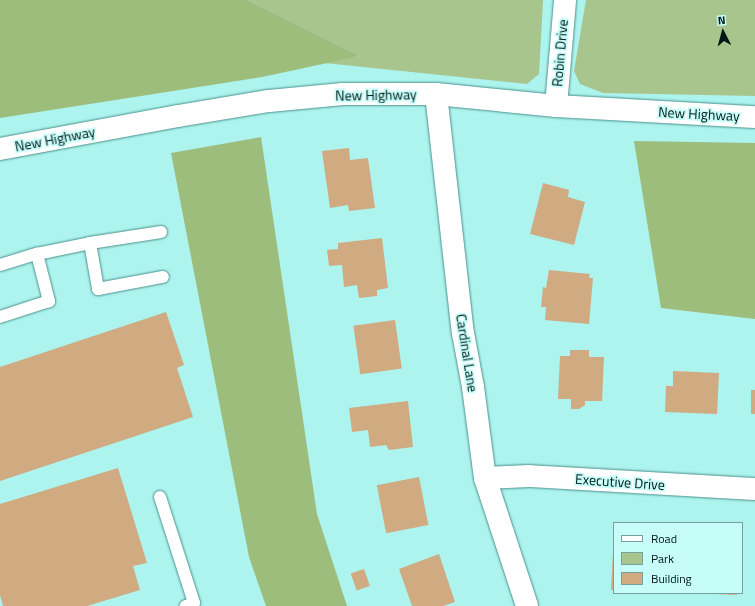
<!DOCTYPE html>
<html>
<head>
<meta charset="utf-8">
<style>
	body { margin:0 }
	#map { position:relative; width:755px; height:606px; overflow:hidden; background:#adf3ee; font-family:"Titillium Web",sans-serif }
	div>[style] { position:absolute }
	.green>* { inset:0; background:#a8c58e }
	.forest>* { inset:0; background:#9cbd7b }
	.building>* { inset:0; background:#d0ab82; transform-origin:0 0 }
	.roads { filter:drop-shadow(0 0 1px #4b908c) drop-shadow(0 0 1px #4b908c) }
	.service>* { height:12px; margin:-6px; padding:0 6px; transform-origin:6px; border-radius:6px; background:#fff }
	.minor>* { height:22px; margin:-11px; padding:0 11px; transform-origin:11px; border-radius:11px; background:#fff }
	.tertiary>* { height:22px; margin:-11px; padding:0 11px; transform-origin:11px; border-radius:11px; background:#fff }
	span { translate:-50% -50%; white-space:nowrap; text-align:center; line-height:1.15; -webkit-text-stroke:3.5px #c6fdf9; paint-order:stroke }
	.street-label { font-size:14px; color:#001816 }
	.legend { position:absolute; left:613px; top:522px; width:130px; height:72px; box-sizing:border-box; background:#c6fdf9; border:1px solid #77a19e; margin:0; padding:5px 7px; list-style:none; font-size:12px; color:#001816 }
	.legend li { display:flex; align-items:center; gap:8px; height:20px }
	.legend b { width:20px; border:1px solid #77a19e }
	.north { position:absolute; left:703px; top:12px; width:40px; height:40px; -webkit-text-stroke:3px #c6fdf9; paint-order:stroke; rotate:354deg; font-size:11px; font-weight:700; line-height:16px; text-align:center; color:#001816 }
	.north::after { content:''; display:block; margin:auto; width:14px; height:18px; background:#001816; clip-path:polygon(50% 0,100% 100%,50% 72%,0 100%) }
</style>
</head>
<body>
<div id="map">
	<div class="green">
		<div style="clip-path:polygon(247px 0,543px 0,539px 74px,527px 84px,325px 63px,360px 56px)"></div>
		<div style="clip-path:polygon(586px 0,755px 0,755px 96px,603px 93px,580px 84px,574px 71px)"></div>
	</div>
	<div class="forest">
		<div style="clip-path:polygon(0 0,247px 0,360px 56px,262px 77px,0 118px)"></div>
		<div style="clip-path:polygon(261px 137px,317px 514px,347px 606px,266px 606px,249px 557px,171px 153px)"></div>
		<div style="clip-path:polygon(634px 141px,755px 143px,755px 319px,661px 308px)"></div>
	</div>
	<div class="building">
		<div style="clip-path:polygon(349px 148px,350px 160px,368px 158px,375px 208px,349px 211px,348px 205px,330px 208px,322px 151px)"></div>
		<div style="clip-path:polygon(543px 183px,569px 190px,568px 197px,585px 202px,574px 245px,530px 234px)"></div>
		<div style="clip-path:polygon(382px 238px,388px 288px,377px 290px,377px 296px,359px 298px,357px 285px,344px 287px,342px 265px,329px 266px,327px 250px,338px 249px,338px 243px)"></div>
		<div style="clip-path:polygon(549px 270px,590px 274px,589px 278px,593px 278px,589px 324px,545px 320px,546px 307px,541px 307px,543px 287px,546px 288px)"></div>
		<div style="clip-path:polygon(166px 312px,184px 365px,177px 368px,193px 417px,0 481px,0 367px)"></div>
		<div style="left:395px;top:320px;width:49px;height:42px;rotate:82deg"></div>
		<div style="clip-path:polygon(570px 350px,589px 350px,589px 357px,604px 357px,602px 401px,585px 401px,585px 405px,579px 409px,571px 409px,571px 399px,558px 399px,560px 356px,570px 356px)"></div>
		<div style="clip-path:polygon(673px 371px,719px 373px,717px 414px,665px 412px,666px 386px,673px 386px)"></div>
		<div style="left:751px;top:390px;width:4px;height:24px"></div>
		<div style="clip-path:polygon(408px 401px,413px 447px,389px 450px,386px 445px,370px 447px,368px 430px,352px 432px,349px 408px)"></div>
		<div style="clip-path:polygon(118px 468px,147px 563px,133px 566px,140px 590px,87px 606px,3px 606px,0 595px,0 504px)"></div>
		<div style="left:419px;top:477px;width:49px;height:43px;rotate:79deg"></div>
		<div style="clip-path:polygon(613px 551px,614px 551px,614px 590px,611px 590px)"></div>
		<div style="clip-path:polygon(439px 554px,455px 602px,443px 606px,412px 606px,399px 569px)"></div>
		<div style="left:364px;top:569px;width:18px;height:14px;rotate:71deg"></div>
		<div style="clip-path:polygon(714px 593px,737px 593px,737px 595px,714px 594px)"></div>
	</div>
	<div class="roads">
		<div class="service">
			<div style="left:90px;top:243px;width:72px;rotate:-8.8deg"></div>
			<div style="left:37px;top:254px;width:54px;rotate:-11.7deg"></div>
			<div style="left:90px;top:243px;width:47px;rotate:80.1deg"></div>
			<div style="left:98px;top:289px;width:66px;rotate:-10.5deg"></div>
			<div style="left:0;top:265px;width:39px;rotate:-17deg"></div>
			<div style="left:37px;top:254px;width:49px;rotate:75.7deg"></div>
			<div style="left:49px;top:301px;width:52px;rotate:161.9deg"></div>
			<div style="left:160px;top:497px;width:111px;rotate:72.2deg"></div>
			<div style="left:194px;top:603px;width:9px;rotate:159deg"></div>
		</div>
		<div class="minor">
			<div style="left:436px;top:94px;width:241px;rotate:83.6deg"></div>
			<div style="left:463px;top:333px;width:55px;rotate:79.5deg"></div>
			<div style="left:473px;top:387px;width:92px;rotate:82.5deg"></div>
			<div style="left:485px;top:478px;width:135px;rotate:71.8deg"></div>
			<div style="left:556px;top:106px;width:106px;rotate:-85.1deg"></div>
			<div style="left:485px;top:478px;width:44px;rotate:-2.6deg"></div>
			<div style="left:529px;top:476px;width:226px;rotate:3.3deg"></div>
		</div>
		<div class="tertiary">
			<div style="left:0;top:149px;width:181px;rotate:-10.5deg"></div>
			<div style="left:178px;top:116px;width:92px;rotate:-9.4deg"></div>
			<div style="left:269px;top:101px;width:74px;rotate:-5.4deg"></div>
			<div style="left:343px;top:94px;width:93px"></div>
			<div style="left:436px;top:94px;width:121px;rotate:5.7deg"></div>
			<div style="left:556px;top:106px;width:199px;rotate:3.2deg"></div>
		</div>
	</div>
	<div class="street-label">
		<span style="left:560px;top:53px;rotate:-85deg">Robin Drive</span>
		<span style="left:376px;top:95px;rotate:-1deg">New Highway</span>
		<span style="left:699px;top:114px;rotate:3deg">New Highway</span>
		<span style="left:55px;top:139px;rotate:-11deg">New Highway</span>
		<span style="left:467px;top:353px;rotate:81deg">Cardinal Lane</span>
		<span style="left:620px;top:482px;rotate:4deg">Executive Drive</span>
	</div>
	<ul class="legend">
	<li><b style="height:5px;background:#fff"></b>Road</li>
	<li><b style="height:11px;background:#a8c58e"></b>Park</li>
	<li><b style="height:11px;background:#d0ab82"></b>Building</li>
	</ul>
	<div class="north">N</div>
</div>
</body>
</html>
